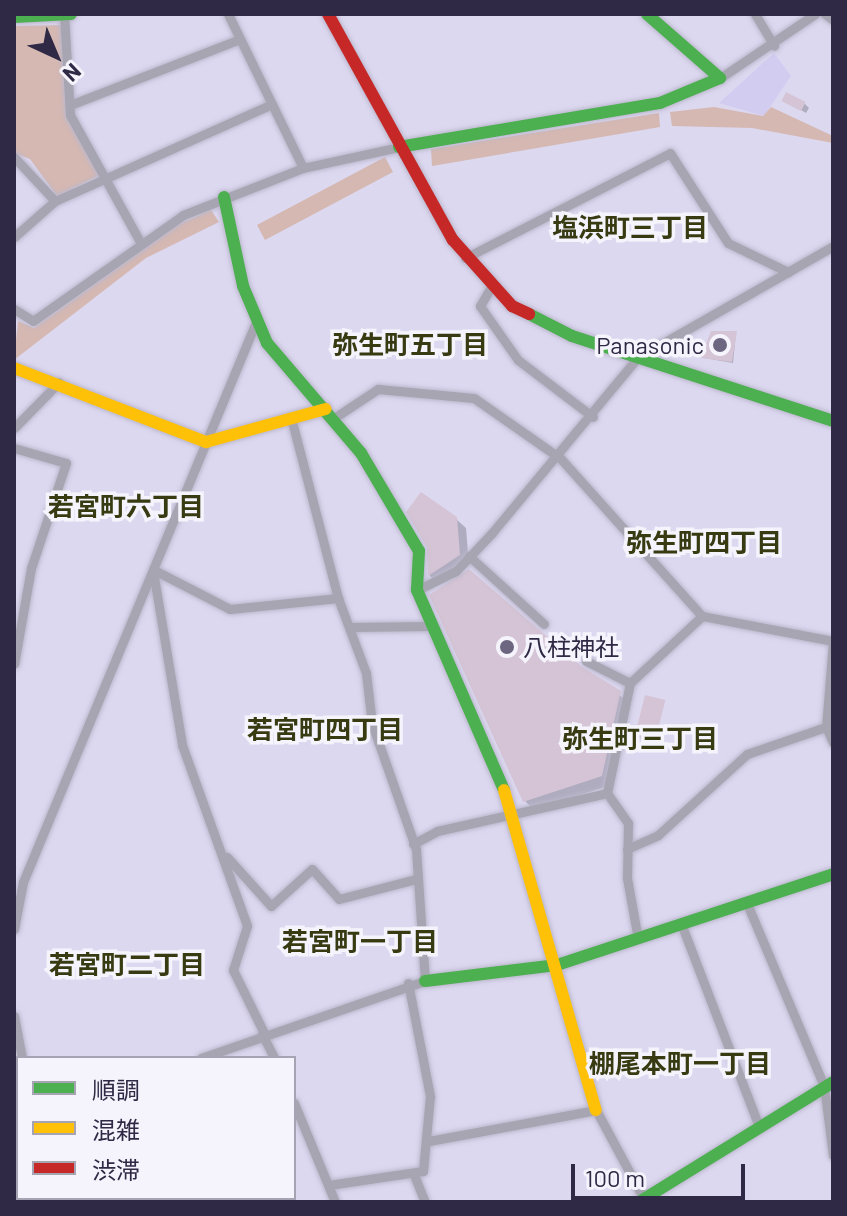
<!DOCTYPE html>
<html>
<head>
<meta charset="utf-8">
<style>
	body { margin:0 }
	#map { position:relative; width:847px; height:1216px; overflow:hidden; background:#dcd8f0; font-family:Barlow,"Noto Sans JP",sans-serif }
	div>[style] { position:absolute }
	.built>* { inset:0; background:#d2ccf1 }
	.green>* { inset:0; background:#d5b8b2; transform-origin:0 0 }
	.shadow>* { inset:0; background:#0003 }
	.building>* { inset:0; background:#d5c4d5; transform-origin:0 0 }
	.roads { filter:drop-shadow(0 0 2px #bbb7cc) drop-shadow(0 0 2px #bbb7cc) }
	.street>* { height:9px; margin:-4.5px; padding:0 4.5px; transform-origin:4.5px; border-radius:4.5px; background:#a7a5b2 }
	.fast>* { height:12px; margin:-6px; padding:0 6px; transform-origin:6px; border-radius:6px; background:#4caf50 }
	.slow>* { height:12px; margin:-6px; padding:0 6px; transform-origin:6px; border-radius:6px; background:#ffc107 }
	.jam>* { height:12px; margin:-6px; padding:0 6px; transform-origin:6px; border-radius:6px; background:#c62828 }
	.dots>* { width:22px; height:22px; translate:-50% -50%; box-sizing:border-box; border:4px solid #f5f4fc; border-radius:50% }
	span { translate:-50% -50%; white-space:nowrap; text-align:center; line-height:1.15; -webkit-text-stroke:7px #f5f4fc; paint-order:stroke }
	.poi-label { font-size:24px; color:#2f2945 }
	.right { translate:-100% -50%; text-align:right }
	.left { translate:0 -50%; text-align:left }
	.neighbourhood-label { font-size:26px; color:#383a12; font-weight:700 }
	.frame { position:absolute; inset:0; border:16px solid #2f2945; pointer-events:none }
	.legend { position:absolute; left:16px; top:1056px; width:280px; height:144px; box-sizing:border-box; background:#f5f4fc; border:2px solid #a6a3b3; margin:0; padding:10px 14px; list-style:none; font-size:24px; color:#2f2945 }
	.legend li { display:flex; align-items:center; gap:16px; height:40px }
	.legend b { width:40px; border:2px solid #a6a3b3 }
	.north { position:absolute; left:16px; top:16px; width:80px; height:80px; -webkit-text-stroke:6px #f5f4fc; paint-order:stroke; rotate:136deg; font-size:22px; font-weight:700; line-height:32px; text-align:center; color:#2f2945 }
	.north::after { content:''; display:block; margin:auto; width:28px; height:36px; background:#2f2945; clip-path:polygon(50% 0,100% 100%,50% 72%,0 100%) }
	.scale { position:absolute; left:571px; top:1164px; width:174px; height:36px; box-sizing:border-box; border:4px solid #2f2945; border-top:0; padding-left:10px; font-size:24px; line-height:28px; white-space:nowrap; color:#2f2945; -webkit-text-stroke:6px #f5f4fc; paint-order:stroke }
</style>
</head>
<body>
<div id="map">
	<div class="built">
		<div style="clip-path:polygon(774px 53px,791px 76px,764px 116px,719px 103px)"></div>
	</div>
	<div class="green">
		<div style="clip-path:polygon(66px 25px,66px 115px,100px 175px,57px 196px,30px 159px,14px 153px,14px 26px)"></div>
		<div style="clip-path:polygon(714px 107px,763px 116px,771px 107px,833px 136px,833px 143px,752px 128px,672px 126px,670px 112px)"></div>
		<div style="clip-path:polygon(659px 113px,660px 127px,432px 166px,431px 149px)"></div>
		<div style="left:385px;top:157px;width:17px;height:145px;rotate:62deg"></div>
		<div style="clip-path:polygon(211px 210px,219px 222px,146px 258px,14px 360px,18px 321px,34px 328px,181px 223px)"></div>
	</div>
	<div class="shadow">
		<div style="clip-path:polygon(784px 100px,805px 104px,809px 108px,806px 113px)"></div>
		<div style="clip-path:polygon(736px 333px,733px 363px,704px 358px)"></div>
		<div style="clip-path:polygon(456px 519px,466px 528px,469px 565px,438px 584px,430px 576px,429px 547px)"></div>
		<div style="clip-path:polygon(581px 669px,629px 702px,611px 785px,534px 810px,525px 801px)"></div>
		<div style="clip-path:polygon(664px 702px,652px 741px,634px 736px)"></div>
	</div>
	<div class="building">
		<div style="left:786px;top:92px;width:22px;height:10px;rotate:27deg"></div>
		<div style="clip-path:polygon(711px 331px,737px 331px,732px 362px,701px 358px)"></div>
		<div style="clip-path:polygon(421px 492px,457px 517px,460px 555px,428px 576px,427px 547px,406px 512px)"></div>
		<div style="clip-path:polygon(469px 569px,582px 667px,621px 691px,602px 776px,523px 802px,429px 595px)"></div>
		<div style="left:645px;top:695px;width:21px;height:43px;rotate:14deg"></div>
	</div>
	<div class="roads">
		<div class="street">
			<div style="left:64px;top:14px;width:101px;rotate:86.6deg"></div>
			<div style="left:70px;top:115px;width:143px;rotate:61.1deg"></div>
			<div style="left:228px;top:14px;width:171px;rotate:64deg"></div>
			<div style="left:303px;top:168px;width:98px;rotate:-12.3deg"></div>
			<div style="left:755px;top:14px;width:37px;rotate:59deg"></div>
			<div style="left:825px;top:14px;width:10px;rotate:37deg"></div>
			<div style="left:720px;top:78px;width:115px;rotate:-34deg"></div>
			<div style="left:70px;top:105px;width:180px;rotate:-21.2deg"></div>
			<div style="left:14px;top:157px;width:60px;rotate:47deg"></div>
			<div style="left:14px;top:237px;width:55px;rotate:-41.3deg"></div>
			<div style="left:55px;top:201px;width:232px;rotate:-24.1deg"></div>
			<div style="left:465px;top:258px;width:230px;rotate:-27.1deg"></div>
			<div style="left:670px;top:153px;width:107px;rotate:57.2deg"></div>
			<div style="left:728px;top:243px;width:67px;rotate:25.8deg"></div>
			<div style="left:491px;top:287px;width:22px;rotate:120deg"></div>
			<div style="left:480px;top:306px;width:66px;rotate:54.9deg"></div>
			<div style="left:518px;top:360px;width:94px;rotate:37.2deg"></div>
			<div style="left:14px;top:309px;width:22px;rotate:32deg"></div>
			<div style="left:33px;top:321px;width:184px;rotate:-35.2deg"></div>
			<div style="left:183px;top:215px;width:129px;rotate:-21.4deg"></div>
			<div style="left:334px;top:418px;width:53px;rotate:-33.4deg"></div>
			<div style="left:378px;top:389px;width:96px;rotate:5.4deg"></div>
			<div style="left:474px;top:398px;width:106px;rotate:35deg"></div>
			<div style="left:561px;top:459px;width:211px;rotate:48.1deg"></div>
			<div style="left:702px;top:616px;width:133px;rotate:10.8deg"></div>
			<div style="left:14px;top:428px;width:64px;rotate:-45.6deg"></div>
			<div style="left:14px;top:448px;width:54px;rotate:16.1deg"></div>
			<div style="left:66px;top:463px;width:111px;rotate:108.4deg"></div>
			<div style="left:31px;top:568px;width:97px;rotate:100deg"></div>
			<div style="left:469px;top:556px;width:101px;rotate:42.2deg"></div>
			<div style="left:156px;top:571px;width:83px;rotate:27.2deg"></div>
			<div style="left:230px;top:609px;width:109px;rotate:-5.8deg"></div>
			<div style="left:154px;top:577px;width:170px;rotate:80.5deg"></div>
			<div style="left:182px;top:745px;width:192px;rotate:70.2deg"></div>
			<div style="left:247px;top:926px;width:46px;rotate:107.7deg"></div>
			<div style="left:233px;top:970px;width:70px;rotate:63.8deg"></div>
			<div style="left:417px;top:590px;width:43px;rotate:-26deg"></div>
			<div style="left:456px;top:571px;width:51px;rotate:-46.6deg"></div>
			<div style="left:491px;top:534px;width:229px;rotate:-50.3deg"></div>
			<div style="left:637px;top:358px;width:226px;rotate:-29.7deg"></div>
			<div style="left:351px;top:627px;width:80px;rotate:-0.7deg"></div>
			<div style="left:833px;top:642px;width:85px;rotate:94.7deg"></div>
			<div style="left:826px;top:727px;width:17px;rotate:66deg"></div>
			<div style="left:586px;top:661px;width:49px;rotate:26.6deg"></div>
			<div style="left:607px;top:793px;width:112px;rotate:-78.2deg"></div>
			<div style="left:630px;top:683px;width:98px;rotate:-42.9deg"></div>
			<div style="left:607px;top:793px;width:37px;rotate:55deg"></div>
			<div style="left:628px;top:823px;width:55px;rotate:91deg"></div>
			<div style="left:627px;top:878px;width:62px;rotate:79.8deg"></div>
			<div style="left:413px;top:844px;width:27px;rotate:-28deg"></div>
			<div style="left:437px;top:831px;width:174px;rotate:-12.6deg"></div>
			<div style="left:627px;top:849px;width:34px;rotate:-24deg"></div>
			<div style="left:658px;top:835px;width:120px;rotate:-42.3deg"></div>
			<div style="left:747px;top:754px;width:83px;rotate:-18.9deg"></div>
			<div style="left:227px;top:857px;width:66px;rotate:48.1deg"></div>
			<div style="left:271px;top:906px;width:55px;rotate:-42.1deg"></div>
			<div style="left:312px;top:869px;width:40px;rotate:48deg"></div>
			<div style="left:339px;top:899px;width:80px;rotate:-14.6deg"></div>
			<div style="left:748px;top:906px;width:195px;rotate:67.1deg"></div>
			<div style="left:824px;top:1086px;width:70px;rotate:82.6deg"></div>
			<div style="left:682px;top:926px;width:215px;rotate:69deg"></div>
			<div style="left:14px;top:929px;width:48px;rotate:-79.2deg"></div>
			<div style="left:23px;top:882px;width:607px;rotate:-67.41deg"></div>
			<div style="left:14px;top:1016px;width:43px;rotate:79.2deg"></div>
			<div style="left:262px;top:1034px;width:27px;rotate:63deg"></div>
			<div style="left:201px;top:1058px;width:237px;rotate:-19deg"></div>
			<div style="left:425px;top:981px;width:132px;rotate:-93.9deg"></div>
			<div style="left:416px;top:849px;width:133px;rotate:-109.4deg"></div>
			<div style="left:372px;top:724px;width:51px;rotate:-96.7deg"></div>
			<div style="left:366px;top:673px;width:80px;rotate:-110.5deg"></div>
			<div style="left:338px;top:598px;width:183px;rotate:-104.6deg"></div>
			<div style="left:294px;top:1103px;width:107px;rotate:67.5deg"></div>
			<div style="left:14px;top:1118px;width:4px;rotate:-14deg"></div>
			<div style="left:429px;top:1141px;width:170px;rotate:-10.5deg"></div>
			<div style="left:596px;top:1110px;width:101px;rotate:61.7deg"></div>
			<div style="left:414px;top:1175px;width:29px;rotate:68deg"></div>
			<div style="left:329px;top:1185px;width:95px;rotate:-8.5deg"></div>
			<div style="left:423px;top:1171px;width:75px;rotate:-84.7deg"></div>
			<div style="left:430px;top:1096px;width:115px;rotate:-101deg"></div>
			<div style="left:73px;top:1198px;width:4px;rotate:63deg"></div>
		</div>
		<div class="fast">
			<div style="left:14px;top:17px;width:57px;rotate:-3deg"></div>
			<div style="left:399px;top:147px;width:265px;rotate:-9.6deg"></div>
			<div style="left:660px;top:103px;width:65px;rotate:-22.6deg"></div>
			<div style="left:720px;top:78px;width:97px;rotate:-138.8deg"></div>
			<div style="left:224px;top:197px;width:91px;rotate:77.9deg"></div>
			<div style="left:243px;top:286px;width:62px;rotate:67.2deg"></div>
			<div style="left:267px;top:343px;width:145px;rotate:49.5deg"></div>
			<div style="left:361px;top:453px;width:114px;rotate:59.4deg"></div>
			<div style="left:419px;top:551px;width:39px;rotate:93deg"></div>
			<div style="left:417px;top:590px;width:218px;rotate:66.5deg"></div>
			<div style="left:529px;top:314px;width:48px;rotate:27.1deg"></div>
			<div style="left:572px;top:336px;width:274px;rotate:18deg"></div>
			<div style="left:425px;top:981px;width:133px;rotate:-6.9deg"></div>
			<div style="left:557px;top:965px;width:291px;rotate:-18.2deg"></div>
			<div style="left:639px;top:1202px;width:228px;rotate:-31.7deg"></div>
		</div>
		<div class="slow">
			<div style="left:14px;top:368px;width:206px;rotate:21.1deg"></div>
			<div style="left:206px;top:442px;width:124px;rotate:-15.4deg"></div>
			<div style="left:504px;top:790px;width:333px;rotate:74deg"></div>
		</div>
		<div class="jam">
			<div style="left:328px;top:14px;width:258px;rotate:61.1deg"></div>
			<div style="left:453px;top:240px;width:89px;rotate:48.2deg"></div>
			<div style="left:512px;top:306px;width:19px;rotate:25deg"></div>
		</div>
	</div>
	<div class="dots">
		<div style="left:720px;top:345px;background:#6c6681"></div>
		<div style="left:507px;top:647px;background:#6c6681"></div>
	</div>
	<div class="poi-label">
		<span class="right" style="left:704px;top:345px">Panasonic</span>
		<span class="left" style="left:523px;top:647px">八柱神社</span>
	</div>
	<div class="neighbourhood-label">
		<span style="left:630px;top:227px">塩浜町三丁目</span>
		<span style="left:410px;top:344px">弥生町五丁目</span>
		<span style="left:126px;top:506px">若宮町六丁目</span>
		<span style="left:704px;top:542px">弥生町四丁目</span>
		<span style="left:325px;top:729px">若宮町四丁目</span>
		<span style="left:640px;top:738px">弥生町三丁目</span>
		<span style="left:360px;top:941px">若宮町一丁目</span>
		<span style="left:127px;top:964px">若宮町二丁目</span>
		<span style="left:680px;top:1063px">棚尾本町一丁目</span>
	</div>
	<div class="frame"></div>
	<ul class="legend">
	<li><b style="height:10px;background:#4caf50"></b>順調</li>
	<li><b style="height:10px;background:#ffc107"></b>混雑</li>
	<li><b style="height:10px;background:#c62828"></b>渋滞</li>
	</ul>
	<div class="north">N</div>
	<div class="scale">100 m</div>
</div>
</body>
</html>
